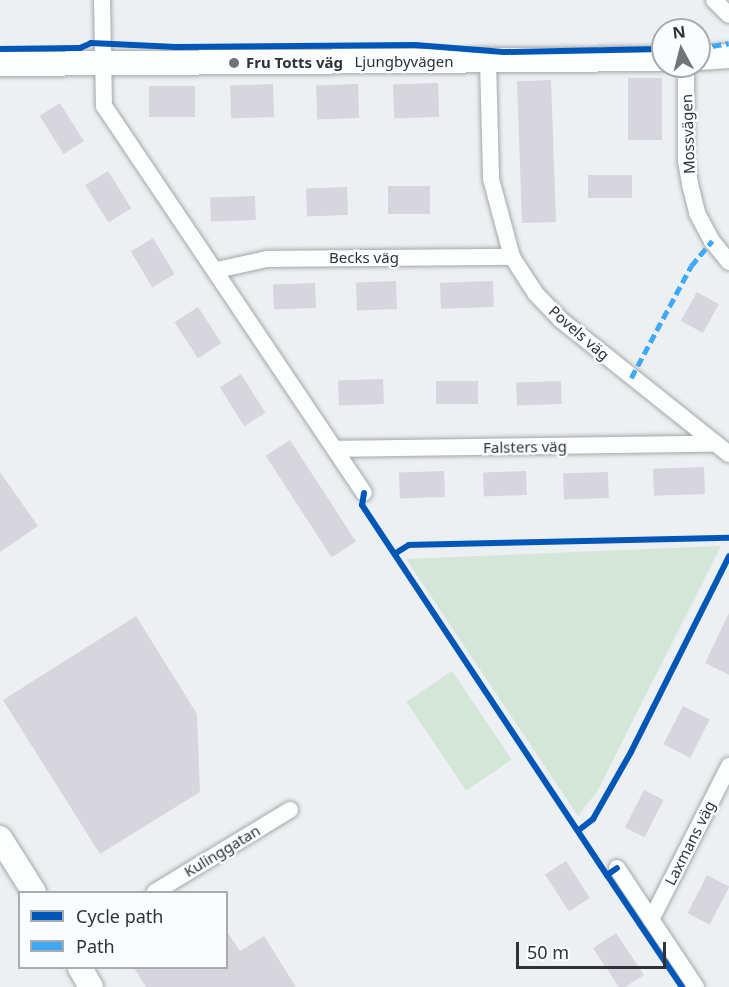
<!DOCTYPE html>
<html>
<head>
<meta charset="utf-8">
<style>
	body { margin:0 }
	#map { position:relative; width:729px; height:987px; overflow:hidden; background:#edf0f3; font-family:"Noto Sans",sans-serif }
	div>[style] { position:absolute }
	.green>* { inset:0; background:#d3e6d8; transform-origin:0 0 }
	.building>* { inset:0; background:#d7d5de; transform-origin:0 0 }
	.roads { filter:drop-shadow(0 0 2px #a5a7a9) drop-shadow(0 0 2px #a5a7a9) }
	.street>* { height:16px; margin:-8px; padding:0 8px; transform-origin:8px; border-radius:8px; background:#fcfdfd }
	.secondary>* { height:24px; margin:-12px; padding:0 12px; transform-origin:12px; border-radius:12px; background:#fcfdfd }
	.quiet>* { height:4.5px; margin-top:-2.25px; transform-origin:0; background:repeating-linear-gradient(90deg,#3fa9f5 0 9px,transparent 0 13.5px) }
	.cycleway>* { height:6px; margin:-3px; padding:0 3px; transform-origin:3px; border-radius:3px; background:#0057b8 }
	.dots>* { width:16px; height:16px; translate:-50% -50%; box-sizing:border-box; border:3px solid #fafcff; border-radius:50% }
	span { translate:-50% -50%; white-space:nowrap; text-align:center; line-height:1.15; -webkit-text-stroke:5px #fafcff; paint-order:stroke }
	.street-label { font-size:15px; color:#303234 }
	.poi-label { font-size:15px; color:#303234; font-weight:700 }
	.left { translate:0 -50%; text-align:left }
	.legend { position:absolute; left:18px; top:891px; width:210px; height:78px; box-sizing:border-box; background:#fafcff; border:2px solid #a9abae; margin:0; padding:8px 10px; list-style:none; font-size:18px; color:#303234 }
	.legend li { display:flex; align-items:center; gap:12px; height:30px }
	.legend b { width:30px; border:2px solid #a9abae }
	.north { position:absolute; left:651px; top:18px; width:60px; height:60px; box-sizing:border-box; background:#fafcff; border:2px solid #a9abae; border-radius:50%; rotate:353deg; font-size:16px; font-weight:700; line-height:24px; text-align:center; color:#303234 }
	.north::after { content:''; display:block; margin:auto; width:21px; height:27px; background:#727477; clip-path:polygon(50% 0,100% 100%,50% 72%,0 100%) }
	.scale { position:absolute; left:516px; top:942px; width:150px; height:27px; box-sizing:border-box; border:3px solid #303234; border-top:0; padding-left:8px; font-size:18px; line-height:21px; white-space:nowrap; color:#303234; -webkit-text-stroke:4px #fafcff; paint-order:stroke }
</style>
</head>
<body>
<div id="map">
	<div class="green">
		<div style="clip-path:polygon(721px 546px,598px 790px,578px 816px,406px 559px)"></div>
		<div style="left:452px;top:671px;width:107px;height:55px;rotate:56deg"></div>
	</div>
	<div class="building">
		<div style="left:628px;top:78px;width:34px;height:62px"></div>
		<div style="left:551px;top:80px;width:142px;height:34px;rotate:88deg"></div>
		<div style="left:438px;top:83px;width:34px;height:45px;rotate:88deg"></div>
		<div style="left:273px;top:84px;width:33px;height:43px;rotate:88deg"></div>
		<div style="left:358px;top:84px;width:34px;height:42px;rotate:88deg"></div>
		<div style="left:195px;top:86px;width:31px;height:46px;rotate:90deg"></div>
		<div style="left:60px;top:103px;width:45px;height:24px;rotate:58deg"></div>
		<div style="left:108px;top:171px;width:44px;height:27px;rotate:58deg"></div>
		<div style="left:588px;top:175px;width:44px;height:23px"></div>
		<div style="left:430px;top:186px;width:28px;height:42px;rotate:90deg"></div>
		<div style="left:347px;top:187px;width:28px;height:41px;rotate:88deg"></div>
		<div style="left:255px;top:196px;width:24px;height:45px;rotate:88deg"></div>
		<div style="left:153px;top:238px;width:42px;height:26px;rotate:59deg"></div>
		<div style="left:396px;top:281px;width:28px;height:40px;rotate:88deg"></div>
		<div style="left:493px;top:281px;width:26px;height:53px;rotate:88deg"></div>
		<div style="left:315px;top:283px;width:25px;height:42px;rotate:88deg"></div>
		<div style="left:697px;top:292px;width:25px;height:33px;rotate:29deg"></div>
		<div style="left:198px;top:307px;width:43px;height:28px;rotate:57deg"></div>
		<div style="left:241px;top:374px;width:46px;height:25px;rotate:58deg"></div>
		<div style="left:383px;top:379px;width:25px;height:45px;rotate:88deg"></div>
		<div style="left:478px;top:381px;width:23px;height:42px;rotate:90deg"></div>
		<div style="left:561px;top:381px;width:23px;height:45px;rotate:88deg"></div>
		<div style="left:290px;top:440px;width:121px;height:29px;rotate:57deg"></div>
		<div style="left:704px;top:467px;width:27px;height:51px;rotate:88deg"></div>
		<div style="left:444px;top:471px;width:26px;height:45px;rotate:88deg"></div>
		<div style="left:526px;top:471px;width:24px;height:43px;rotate:88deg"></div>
		<div style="clip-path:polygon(0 472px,38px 526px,0 552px)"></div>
		<div style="left:608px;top:472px;width:26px;height:45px;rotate:88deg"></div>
		<div style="clip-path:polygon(729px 613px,729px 675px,705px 663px)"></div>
		<div style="clip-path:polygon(136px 616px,197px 714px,200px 792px,100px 854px,3px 700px)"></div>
		<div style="left:683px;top:706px;width:30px;height:43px;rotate:27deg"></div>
		<div style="left:644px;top:790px;width:22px;height:42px;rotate:27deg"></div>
		<div style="left:566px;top:861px;width:44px;height:25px;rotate:57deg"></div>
		<div style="left:707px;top:875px;width:25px;height:43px;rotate:27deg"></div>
		<div style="clip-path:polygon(226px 930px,240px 951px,264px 936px,296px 987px,146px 987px,134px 968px,226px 968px)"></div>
		<div style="clip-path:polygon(616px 933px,644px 975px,625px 987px,619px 987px,593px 948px)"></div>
	</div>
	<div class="roads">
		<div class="street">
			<div style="left:102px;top:0;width:106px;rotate:88.9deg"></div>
			<div style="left:104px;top:106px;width:466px;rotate:56.1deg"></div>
			<div style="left:714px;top:0;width:21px;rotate:45deg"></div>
			<div style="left:488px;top:61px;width:118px;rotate:88.5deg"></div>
			<div style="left:491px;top:179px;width:81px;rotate:74.9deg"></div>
			<div style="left:512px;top:257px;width:44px;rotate:57deg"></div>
			<div style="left:536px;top:294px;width:36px;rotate:46deg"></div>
			<div style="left:561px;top:320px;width:215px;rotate:38.6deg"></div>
			<div style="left:686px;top:66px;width:95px;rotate:90deg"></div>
			<div style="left:686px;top:161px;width:23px;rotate:80deg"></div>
			<div style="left:690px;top:184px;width:30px;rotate:76deg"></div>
			<div style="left:697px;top:213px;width:32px;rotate:62deg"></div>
			<div style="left:712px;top:241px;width:27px;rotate:51deg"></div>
			<div style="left:217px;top:270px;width:51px;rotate:-12.4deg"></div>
			<div style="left:267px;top:259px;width:245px;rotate:-0.5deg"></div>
			<div style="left:335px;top:449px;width:381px;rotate:-0.8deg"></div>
			<div style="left:617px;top:868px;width:143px;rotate:56.4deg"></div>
			<div style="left:155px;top:892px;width:158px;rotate:-31.3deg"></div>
			<div style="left:651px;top:920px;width:173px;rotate:-63.1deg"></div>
		</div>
		<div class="secondary">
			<div style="left:699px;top:58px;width:30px;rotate:-4deg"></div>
			<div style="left:0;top:64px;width:663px;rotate:-0.43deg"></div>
			<div style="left:0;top:838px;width:64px;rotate:57.8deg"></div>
			<div style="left:80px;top:968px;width:22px;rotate:60deg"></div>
		</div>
	</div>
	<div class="quiet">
		<div style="left:699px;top:48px;width:30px;rotate:-9deg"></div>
		<div style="left:631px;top:378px;width:127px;rotate:-61.8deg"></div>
		<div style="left:691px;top:266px;width:33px;rotate:-50deg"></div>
	</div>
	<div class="cycleway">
		<div style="left:0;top:49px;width:80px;rotate:-0.7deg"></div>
		<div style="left:80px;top:48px;width:12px;rotate:-24deg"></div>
		<div style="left:91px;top:43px;width:85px;rotate:2.7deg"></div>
		<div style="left:176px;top:47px;width:239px;rotate:-0.5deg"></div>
		<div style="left:415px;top:45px;width:89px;rotate:4.5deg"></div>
		<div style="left:504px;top:52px;width:159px;rotate:-1.1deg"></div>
		<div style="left:364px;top:493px;width:12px;rotate:99deg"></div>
		<div style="left:362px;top:505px;width:444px;rotate:56.5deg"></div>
		<div style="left:607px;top:875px;width:12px;rotate:-35deg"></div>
		<div style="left:396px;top:553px;width:15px;rotate:-32deg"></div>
		<div style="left:409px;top:545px;width:320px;rotate:-1.3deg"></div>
		<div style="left:579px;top:830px;width:18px;rotate:-38deg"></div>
		<div style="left:593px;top:819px;width:77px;rotate:-60.4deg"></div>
		<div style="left:631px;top:752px;width:219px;rotate:-63.4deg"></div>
		<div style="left:607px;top:875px;width:135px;rotate:56.2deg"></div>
	</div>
	<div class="dots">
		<div style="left:234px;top:63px;background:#727477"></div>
	</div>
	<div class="street-label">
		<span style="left:404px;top:62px">Ljungbyvägen</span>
		<span style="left:688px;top:134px;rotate:-92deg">Mossvägen</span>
		<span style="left:364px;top:258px">Becks väg</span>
		<span style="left:579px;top:333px;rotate:41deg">Povels väg</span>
		<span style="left:525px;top:447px;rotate:-1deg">Falsters väg</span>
		<span style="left:690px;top:843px;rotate:-63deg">Laxmans väg</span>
		<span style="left:222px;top:851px;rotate:-31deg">Kulinggatan</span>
	</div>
	<div class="poi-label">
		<span class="left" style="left:246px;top:63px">Fru Totts väg</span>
	</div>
	<ul class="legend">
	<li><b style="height:8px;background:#0057b8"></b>Cycle path</li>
	<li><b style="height:8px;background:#3fa9f5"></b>Path</li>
	</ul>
	<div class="north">N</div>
	<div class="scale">50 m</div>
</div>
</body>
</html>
